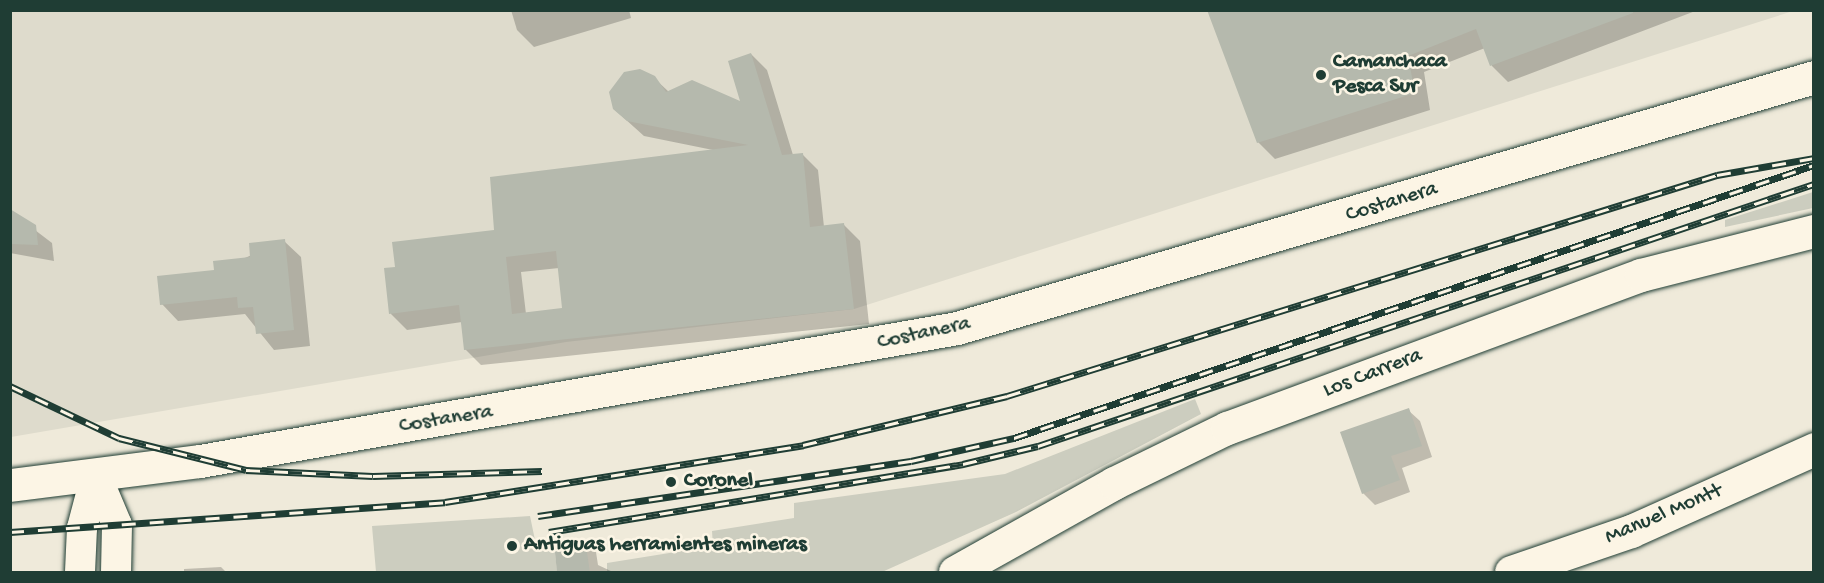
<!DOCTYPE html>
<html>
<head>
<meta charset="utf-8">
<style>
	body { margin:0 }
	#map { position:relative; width:1824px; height:583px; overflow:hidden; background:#efeada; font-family:"Gochi Hand",sans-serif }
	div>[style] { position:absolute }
	.built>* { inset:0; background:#dedbcc }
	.green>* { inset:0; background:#cccdbf }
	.shadow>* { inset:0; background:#0003 }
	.building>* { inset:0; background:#b5b9ad }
	.roads { filter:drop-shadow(0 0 2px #1f3d34) drop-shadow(0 0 2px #1f3d34) }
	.minor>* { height:30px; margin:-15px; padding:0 15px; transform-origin:15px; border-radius:15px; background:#fcf5e5 }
	.major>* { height:33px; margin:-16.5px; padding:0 16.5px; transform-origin:16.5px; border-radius:16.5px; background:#fcf5e5 }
	.rail>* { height:7px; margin-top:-3.5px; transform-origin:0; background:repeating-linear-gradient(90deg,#fcf5e5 0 14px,#1f3d34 0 28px); box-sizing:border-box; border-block:2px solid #1f3d34 }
	.dots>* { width:16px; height:16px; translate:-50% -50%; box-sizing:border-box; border:3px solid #fcf5e5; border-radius:50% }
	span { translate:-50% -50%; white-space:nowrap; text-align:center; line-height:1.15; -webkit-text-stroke:5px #fcf5e5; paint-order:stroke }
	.poi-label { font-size:22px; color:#1f3d34; font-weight:700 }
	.left { translate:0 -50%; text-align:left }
	.street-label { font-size:22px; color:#1f3d34 }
	.frame { position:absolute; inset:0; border:12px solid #1f3d34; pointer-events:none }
</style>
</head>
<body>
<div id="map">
	<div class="built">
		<div style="clip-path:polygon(11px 11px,1793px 11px,854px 309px,566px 342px,11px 437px)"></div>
	</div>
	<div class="green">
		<div style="clip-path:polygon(1813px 192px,1813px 208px,1725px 227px,1725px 220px)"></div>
		<div style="clip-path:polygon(1195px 399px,1201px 414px,1016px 512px,882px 572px,607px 572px,607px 563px,713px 546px,712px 531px,794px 518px,794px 503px,1005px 474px)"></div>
		<div style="clip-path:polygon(530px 516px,536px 545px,554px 543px,557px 572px,376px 572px,372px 526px)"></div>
	</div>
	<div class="shadow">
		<div style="clip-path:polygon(511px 10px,629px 10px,631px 18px,534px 47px,517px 30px)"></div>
		<div style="clip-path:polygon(1208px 10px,1698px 10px,1508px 82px,1492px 66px,1485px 48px,1424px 72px,1430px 110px,1275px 159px,1258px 142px)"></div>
		<div style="clip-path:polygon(evenodd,751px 54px,767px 70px,793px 155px,802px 154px,818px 170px,824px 227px,844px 225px,860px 241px,869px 324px,481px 365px,465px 349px,462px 322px,407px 330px,391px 314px,397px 268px,713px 150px,644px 136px,614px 109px,654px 78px,669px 92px,742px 103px,751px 54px,559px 268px,564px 310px,526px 314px,521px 272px,559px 268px)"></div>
		<div style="clip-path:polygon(10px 211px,52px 243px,54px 261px,10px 253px)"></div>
		<div style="clip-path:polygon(284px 241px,301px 257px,310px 346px,274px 350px,245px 314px,178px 321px,162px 304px,215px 271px)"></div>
		<div style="clip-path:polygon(1408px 410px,1420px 421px,1432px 457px,1402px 468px,1410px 492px,1375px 505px,1363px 493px)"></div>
		<div style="clip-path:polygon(585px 540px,596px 552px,598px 565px,613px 572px,559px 572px)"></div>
		<div style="clip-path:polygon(221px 567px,226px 572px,184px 572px,184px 569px)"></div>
	</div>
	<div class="building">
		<div style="clip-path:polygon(1207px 10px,1633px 10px,1633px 13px,1490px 66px,1476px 29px,1408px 56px,1415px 93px,1257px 143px)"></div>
		<div style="clip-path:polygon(evenodd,751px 53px,782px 155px,803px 153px,810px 227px,844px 223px,854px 309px,464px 350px,459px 305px,389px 314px,384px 268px,395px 267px,392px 242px,494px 230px,490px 177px,748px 145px,627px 121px,613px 109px,609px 92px,624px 72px,640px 69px,655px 76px,666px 92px,692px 80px,740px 101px,728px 61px,751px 53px,556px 251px,562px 308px,512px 314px,506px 257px,556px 251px)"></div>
		<div style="clip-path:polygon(10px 209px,36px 225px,38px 245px,10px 244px)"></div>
		<div style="clip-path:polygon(285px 239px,294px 330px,256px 334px,253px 307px,238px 308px,237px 297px,160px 305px,157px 276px,214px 270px,213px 261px,250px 257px,249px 243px)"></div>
		<div style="clip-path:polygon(1409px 408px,1422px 446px,1391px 456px,1400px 480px,1362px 494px,1340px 432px)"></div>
		<div style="clip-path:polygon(585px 539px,590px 573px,557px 573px,554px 543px)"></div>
	</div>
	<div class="roads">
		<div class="minor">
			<div style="left:96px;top:475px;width:54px;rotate:67.2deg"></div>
			<div style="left:117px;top:525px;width:47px;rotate:91.2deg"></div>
			<div style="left:80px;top:572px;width:44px;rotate:-87.4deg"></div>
			<div style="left:82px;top:528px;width:55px;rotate:-75.2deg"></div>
		</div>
		<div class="major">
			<div style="left:10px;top:485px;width:192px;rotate:-7.2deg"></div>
			<div style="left:200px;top:461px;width:769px;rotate:-9.96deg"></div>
			<div style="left:957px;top:328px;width:893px;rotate:-16.32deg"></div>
			<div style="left:955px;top:572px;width:182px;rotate:-29.2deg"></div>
			<div style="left:1114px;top:483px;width:126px;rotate:-26deg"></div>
			<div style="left:1227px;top:428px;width:441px;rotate:-20.3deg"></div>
			<div style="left:1641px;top:275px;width:179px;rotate:-14.3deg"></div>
			<div style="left:1511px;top:572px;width:127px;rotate:-18.9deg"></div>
			<div style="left:1631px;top:531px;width:201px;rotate:-24.1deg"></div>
		</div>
	</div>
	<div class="rail">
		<div style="left:10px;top:386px;width:121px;rotate:25.5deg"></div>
		<div style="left:119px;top:438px;width:131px;rotate:14.1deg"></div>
		<div style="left:246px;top:470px;width:127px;rotate:2.7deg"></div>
		<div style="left:373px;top:476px;width:169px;rotate:-1.7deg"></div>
		<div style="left:538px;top:516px;width:377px;rotate:-8.4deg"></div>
		<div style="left:911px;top:461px;width:106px;rotate:-12.6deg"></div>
		<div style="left:1014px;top:438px;width:845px;rotate:-18.84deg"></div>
		<div style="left:10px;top:532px;width:436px;rotate:-3.9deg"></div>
		<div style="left:445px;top:502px;width:363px;rotate:-9deg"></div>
		<div style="left:803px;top:445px;width:210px;rotate:-13.5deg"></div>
		<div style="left:1007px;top:396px;width:744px;rotate:-17.29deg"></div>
		<div style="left:1717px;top:175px;width:98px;rotate:-9.9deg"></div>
		<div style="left:549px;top:532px;width:420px;rotate:-9.3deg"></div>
		<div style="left:963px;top:464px;width:77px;rotate:-13.5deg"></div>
		<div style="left:1038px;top:446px;width:819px;rotate:-18.66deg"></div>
	</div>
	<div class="dots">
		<div style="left:1321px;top:75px;background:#1f3d34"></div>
		<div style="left:671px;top:482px;background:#1f3d34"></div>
		<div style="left:512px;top:546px;background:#1f3d34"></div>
	</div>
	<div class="poi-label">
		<span class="left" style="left:1333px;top:75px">Camanchaca<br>Pesca Sur</span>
		<span class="left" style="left:684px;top:482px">Coronel</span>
		<span class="left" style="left:524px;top:546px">Antiguas herramientes mineras</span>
	</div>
	<div class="street-label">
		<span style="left:1392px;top:203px;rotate:-17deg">Costanera</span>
		<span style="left:924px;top:334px;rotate:-12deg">Costanera</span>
		<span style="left:1373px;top:374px;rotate:-21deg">Los Carrera</span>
		<span style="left:446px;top:420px;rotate:-9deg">Costanera</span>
		<span style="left:1664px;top:515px;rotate:-23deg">Manuel Montt</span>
	</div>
	<div class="frame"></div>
</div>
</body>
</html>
